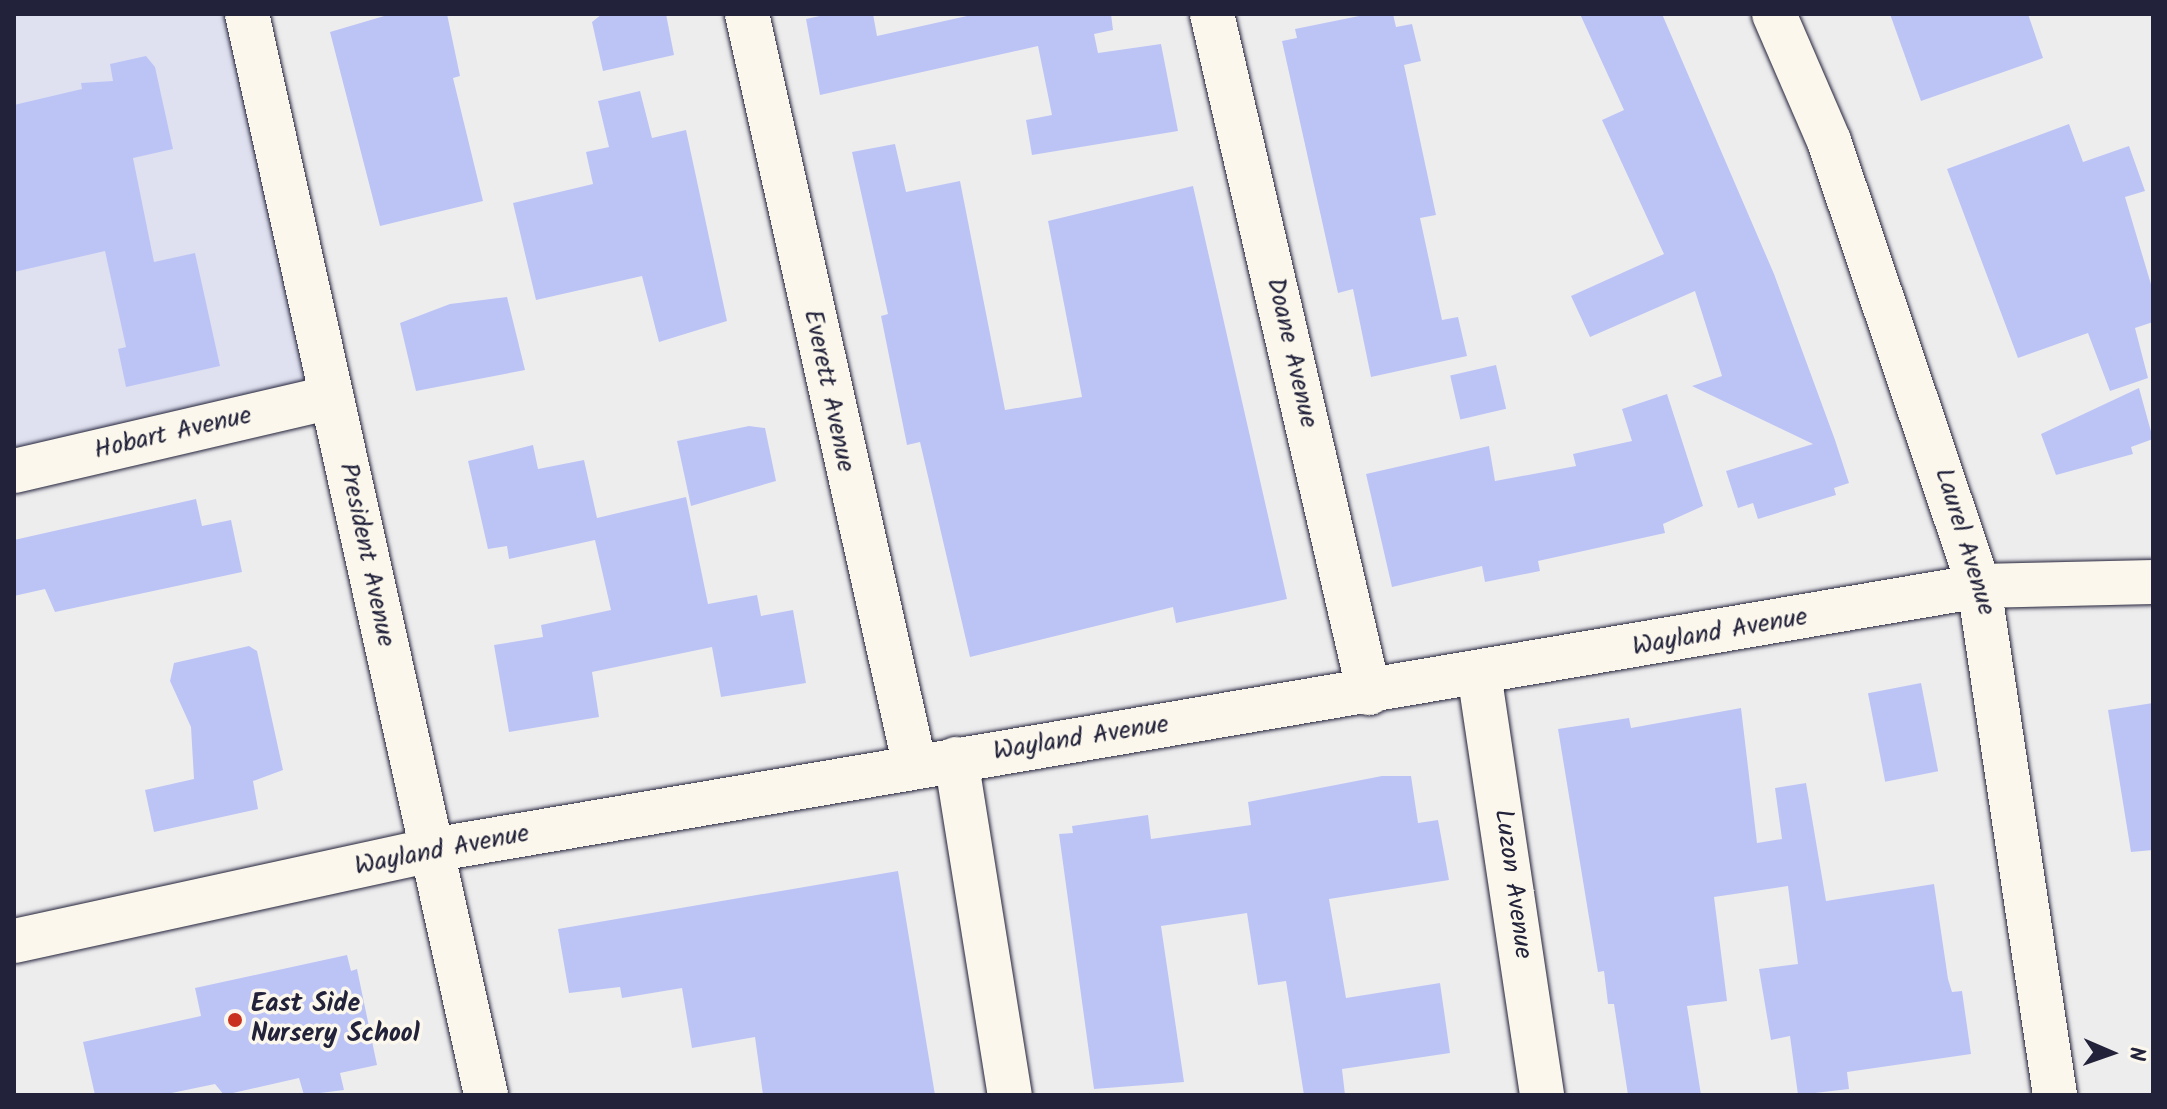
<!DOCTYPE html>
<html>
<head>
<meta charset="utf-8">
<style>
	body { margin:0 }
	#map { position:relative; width:2167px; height:1109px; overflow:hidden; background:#eeedee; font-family:Kalam,sans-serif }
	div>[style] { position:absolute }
	.built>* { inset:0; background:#dfe1f0 }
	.building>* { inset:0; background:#bcc4f6; transform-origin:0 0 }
	.roads { filter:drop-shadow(0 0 2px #22223b) drop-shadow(0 0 2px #22223b) }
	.street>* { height:44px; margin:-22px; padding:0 22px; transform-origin:22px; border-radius:22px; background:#fbf7ec }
	.dots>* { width:22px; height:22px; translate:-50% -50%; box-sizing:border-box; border:4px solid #fbf7ec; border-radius:50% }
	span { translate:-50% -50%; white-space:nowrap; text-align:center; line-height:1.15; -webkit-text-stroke:7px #fbf7ec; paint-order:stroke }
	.street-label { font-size:26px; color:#22223b }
	.poi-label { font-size:26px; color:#22223b; font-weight:700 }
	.left { translate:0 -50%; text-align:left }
	.frame { position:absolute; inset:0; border:16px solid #22223b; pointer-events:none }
	.north { position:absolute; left:2071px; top:1013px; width:80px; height:80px; -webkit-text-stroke:6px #fbf7ec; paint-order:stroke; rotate:92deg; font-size:22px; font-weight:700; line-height:32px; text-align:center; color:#22223b }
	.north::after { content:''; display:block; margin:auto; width:28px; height:36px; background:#22223b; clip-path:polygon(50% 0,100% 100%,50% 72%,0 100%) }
</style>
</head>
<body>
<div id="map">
	<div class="built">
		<div style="clip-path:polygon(14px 14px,234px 14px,323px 380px,14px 474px)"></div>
	</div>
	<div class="building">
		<div style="clip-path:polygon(391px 14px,447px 14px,460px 76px,453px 78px,483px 201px,380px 226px,330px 32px)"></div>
		<div style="clip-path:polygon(602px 14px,666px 14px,674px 55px,603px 71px,592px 22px)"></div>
		<div style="clip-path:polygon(829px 14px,873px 14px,877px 36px,976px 14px,1111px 14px,1113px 30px,1094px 34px,1098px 53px,1161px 44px,1178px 131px,1032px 155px,1026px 120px,1052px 115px,1038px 46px,820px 95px,806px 19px)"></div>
		<div style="clip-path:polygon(1369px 14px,1393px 14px,1396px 27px,1412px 24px,1421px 61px,1404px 65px,1436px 215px,1420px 218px,1442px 320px,1458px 317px,1467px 356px,1371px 377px,1353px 289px,1338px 293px,1282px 41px,1297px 38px,1295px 29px)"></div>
		<div style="clip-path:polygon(1580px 14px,1662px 14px,1774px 274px,1835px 440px,1849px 483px,1834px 488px,1836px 495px,1758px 519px,1753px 503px,1738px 508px,1726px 471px,1813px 444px,1692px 386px,1722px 376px,1695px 291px,1590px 337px,1571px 296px,1664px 254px,1602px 120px,1624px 110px)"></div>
		<div style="clip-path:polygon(1890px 14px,2028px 14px,2043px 58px,1921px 101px)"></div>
		<div style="clip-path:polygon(146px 56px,155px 67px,173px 149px,133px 158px,154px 262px,195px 253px,220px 366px,126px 387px,118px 349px,126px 347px,105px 251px,14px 272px,14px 105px,82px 89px,81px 83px,113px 81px,110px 64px)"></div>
		<div style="clip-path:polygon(640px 91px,652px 138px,686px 130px,727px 321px,659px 342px,642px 276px,536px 300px,513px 203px,593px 184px,586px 152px,609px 147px,598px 101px)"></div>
		<div style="clip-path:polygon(2069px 124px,2083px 162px,2129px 146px,2145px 191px,2125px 197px,2153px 291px,2153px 322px,2135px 328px,2148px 378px,2110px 391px,2088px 333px,2018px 358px,1947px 169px)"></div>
		<div style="clip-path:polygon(895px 144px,906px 192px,960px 181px,1005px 410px,1082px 397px,1048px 221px,1193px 186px,1287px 599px,1176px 623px,1173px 607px,970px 657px,920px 442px,907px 445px,881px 316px,888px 314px,852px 152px)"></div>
		<div style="clip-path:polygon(507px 297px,525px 370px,416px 391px,400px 323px,450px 304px)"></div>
		<div style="left:1496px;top:365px;width:45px;height:47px;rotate:77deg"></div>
		<div style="clip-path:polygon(2139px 388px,2153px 439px,2131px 447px,2133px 454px,2056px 475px,2041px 434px)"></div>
		<div style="clip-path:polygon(1667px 394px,1703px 506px,1663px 524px,1665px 533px,1538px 561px,1540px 571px,1485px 582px,1482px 566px,1392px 587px,1366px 474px,1489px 446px,1495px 481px,1576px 466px,1573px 454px,1632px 441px,1622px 409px)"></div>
		<div style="clip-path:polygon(749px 426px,765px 428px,776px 481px,691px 506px,677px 441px)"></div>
		<div style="clip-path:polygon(533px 445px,538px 469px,584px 460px,597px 518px,686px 497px,708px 604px,757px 595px,761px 616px,793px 610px,806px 683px,721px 697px,712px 647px,592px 672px,599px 717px,509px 732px,494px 645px,543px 637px,541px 625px,611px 610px,595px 540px,509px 559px,507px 546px,488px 549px,468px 461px)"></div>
		<div style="clip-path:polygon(196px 499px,202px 526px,231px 520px,242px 572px,55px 612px,45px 589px,14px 596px,14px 540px)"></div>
		<div style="clip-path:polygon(249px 646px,257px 651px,283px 770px,253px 781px,258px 809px,154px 832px,145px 790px,194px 779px,191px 727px,170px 681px,174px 663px)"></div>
		<div style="left:1921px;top:683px;width:90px;height:54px;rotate:79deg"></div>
		<div style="clip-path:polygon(2153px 703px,2153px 850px,2131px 852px,2108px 710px)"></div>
		<div style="clip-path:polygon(1741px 708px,1757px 843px,1782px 839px,1775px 788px,1806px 783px,1826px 901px,1934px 884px,1948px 979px,1952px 992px,1962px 991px,1971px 1054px,1847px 1072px,1849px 1089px,1798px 1095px,1790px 1036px,1771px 1040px,1759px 969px,1798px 964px,1788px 886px,1714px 897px,1727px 1001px,1687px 1006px,1701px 1095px,1628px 1095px,1614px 1004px,1608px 1004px,1604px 971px,1598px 972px,1558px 729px,1629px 718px,1631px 728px)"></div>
		<div style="clip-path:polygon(1382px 776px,1411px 776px,1418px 823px,1438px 820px,1449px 880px,1329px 899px,1346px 998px,1440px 983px,1450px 1053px,1342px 1069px,1345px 1095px,1304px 1095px,1286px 981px,1258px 985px,1247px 913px,1161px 926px,1184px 1082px,1094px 1089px,1059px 834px,1073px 833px,1072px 826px,1148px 815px,1151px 839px,1251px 825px,1248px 802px)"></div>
		<div style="clip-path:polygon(898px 871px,935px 1095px,763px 1095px,755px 1037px,692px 1048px,682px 988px,622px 998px,620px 987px,569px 993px,558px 929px)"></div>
		<div style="clip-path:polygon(347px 955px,351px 971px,357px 969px,377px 1065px,340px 1073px,344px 1090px,304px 1095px,299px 1078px,224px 1095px,215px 1084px,162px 1095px,95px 1095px,83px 1042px,201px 1016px,195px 988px)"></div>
	</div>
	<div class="roads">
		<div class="street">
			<div style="left:247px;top:14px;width:1107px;rotate:77.53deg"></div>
			<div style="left:747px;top:14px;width:772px;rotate:77.42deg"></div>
			<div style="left:1212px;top:14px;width:697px;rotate:76.98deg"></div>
			<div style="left:1774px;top:14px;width:138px;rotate:66.6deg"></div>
			<div style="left:1829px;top:141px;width:470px;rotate:71.4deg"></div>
			<div style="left:1979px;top:586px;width:515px;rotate:81.51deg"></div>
			<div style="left:14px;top:471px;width:326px;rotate:-13.1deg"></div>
			<div style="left:1479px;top:673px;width:427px;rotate:81.5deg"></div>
			<div style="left:956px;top:759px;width:340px;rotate:80.9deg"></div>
			<div style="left:14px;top:941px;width:428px;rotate:-12.3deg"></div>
			<div style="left:432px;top:850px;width:1569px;rotate:-9.68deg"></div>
			<div style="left:1979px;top:586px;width:174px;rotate:-1.3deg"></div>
		</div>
	</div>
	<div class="dots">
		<div style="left:235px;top:1020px;background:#c8321e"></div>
	</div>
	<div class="street-label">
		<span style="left:1291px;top:353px;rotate:77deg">Doane Avenue</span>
		<span style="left:828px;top:391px;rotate:78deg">Everett Avenue</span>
		<span style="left:173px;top:434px;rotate:-13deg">Hobart Avenue</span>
		<span style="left:1964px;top:542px;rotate:73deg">Laurel Avenue</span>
		<span style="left:366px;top:555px;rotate:78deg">President Avenue</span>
		<span style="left:1720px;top:633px;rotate:-10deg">Wayland Avenue</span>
		<span style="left:1081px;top:739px;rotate:-9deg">Wayland Avenue</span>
		<span style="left:442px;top:851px;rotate:-11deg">Wayland Avenue</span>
		<span style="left:1512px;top:884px;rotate:82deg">Luzon Avenue</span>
	</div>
	<div class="poi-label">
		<span class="left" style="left:251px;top:1020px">East Side<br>Nursery School</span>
	</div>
	<div class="frame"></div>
	<div class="north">N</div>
</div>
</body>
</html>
